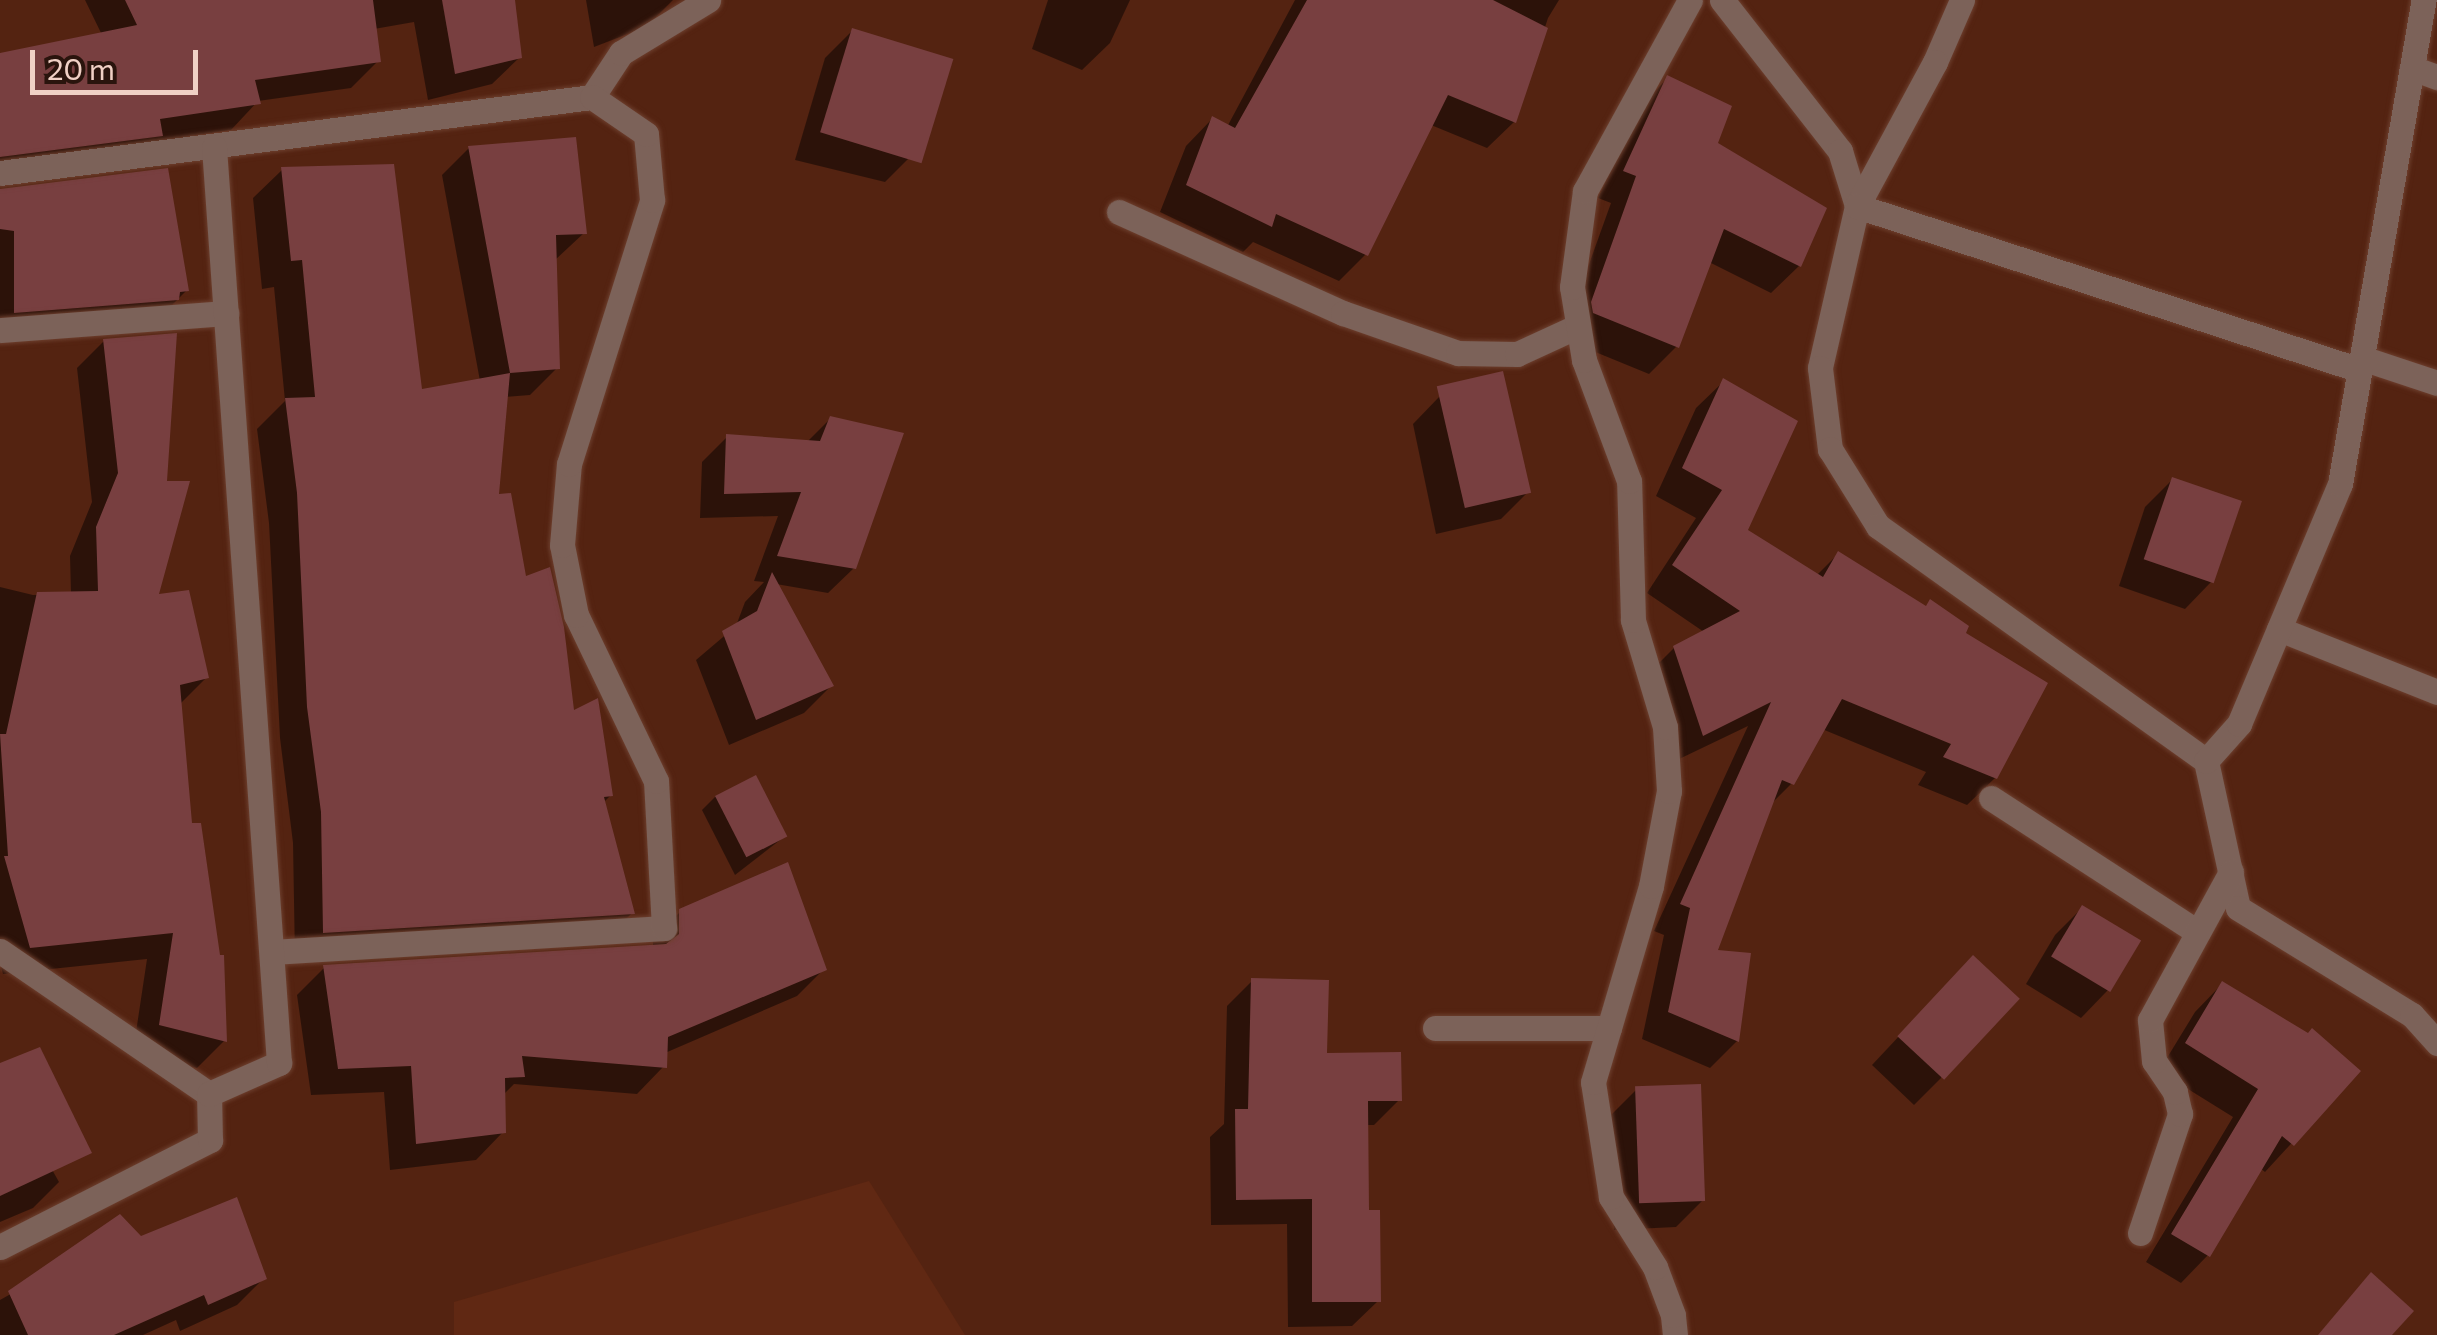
<!DOCTYPE html>
<html>
<head>
<meta charset="utf-8">
<style>
	body { margin:0 }
	#map { position:relative; width:2437px; height:1335px; overflow:hidden; background:#542311; font-family:Commissioner,sans-serif }
	div>[style] { position:absolute }
	.built>* { inset:0; background:#602813 }
	.shadow>* { inset:0; background:#0007 }
	.building>* { inset:0; background:#783f40; transform-origin:0 0 }
	.roads { filter:drop-shadow(0 0 2px #6d3f2e) drop-shadow(0 0 2px #6d3f2e) }
	.minor>* { height:25px; margin:-12.5px; padding:0 12.5px; transform-origin:12.5px; border-radius:12.5px; background:#7c6259 }
	span { translate:-50% -50%; white-space:nowrap; text-align:center; line-height:1.15; -webkit-text-stroke:10px #2a140d; paint-order:stroke }
	.scale { position:absolute; left:30px; top:50px; width:168px; height:45px; box-sizing:border-box; border:5px solid #f0d0c5; border-top:0; padding-left:12px; font-size:30px; line-height:35px; white-space:nowrap; color:#f0d0c5; -webkit-text-stroke:8px #2a140d; paint-order:stroke }
</style>
</head>
<body>
<div id="map">
	<div class="built">
		<div style="clip-path:polygon(869px 1181px,965px 1335px,454px 1335px,454px 1302px)"></div>
	</div>
	<div class="shadow">
		<div style="clip-path:polygon(85px 0,512px 0,520px 57px,492px 84px,428px 100px,414px 22px,374px 29px,378px 61px,351px 88px,258px 101px,231px 130px,153px 142px,0 179px,0 56px,102px 35px)"></div>
		<div style="clip-path:polygon(586px 0,673px 0,646px 27px,594px 47px)"></div>
		<div style="clip-path:polygon(1048px 0,1130px 0,1110px 43px,1082px 70px,1032px 49px)"></div>
		<div style="clip-path:polygon(1295px 0,1559px 0,1548px 18px,1514px 122px,1487px 148px,1431px 125px,1366px 254px,1339px 281px,1253px 242px,1243px 252px,1160px 212px,1186px 146px,1212px 119px,1227px 127px)"></div>
		<div style="clip-path:polygon(852px 31px,912px 155px,885px 182px,795px 160px,825px 58px)"></div>
		<div style="clip-path:polygon(1668px 78px,1714px 144px,1824px 209px,1799px 266px,1771px 293px,1709px 262px,1676px 347px,1649px 374px,1566px 340px,1565px 331px,1611px 203px,1598px 198px,1640px 106px)"></div>
		<div style="clip-path:polygon(469px 148px,584px 233px,554px 261px,557px 368px,530px 395px,505px 397px,496px 496px,572px 714px,611px 795px,603px 803px,632px 913px,603px 942px,295px 960px,293px 843px,280px 738px,269px 523px,257px 429px,285px 401px,274px 287px,262px 289px,253px 198px,282px 170px,420px 392px,480px 381px,442px 175px)"></div>
		<div style="clip-path:polygon(0 193px,187px 290px,159px 318px,0 338px)"></div>
		<div style="clip-path:polygon(104px 341px,155px 597px,206px 678px,179px 705px,189px 825px,224px 1041px,197px 1068px,133px 1052px,147px 959px,3px 974px,0 963px,0 587px,33px 595px,71px 594px,70px 556px,92px 502px,77px 368px)"></div>
		<div style="clip-path:polygon(1724px 381px,1744px 531px,1816px 576px,1838px 554px,1963px 634px,1995px 778px,1967px 805px,1918px 785px,1926px 772px,1822px 729px,1792px 783px,1769px 806px,1715px 952px,1737px 1041px,1710px 1068px,1642px 1039px,1664px 935px,1654px 931px,1748px 726px,1675px 761px,1647px 675px,1674px 648px,1704px 632px,1647px 593px,1696px 518px,1656px 496px,1696px 408px)"></div>
		<div style="clip-path:polygon(1440px 396px,1528px 492px,1501px 519px,1436px 534px,1413px 424px)"></div>
		<div style="clip-path:polygon(831px 418px,854px 568px,828px 593px,776px 584px,831px 686px,804px 713px,729px 745px,696px 660px,736px 626px,745px 602px,764px 582px,754px 581px,778px 516px,700px 518px,702px 462px,727px 437px,806px 443px)"></div>
		<div style="clip-path:polygon(2172px 480px,2212px 581px,2185px 609px,2119px 586px,2145px 507px)"></div>
		<div style="clip-path:polygon(716px 796px,784px 837px,735px 875px,702px 810px)"></div>
		<div style="clip-path:polygon(2082px 908px,2108px 990px,2081px 1018px,2026px 984px,2055px 935px)"></div>
		<div style="clip-path:polygon(681px 911px,824px 969px,797px 996px,665px 1053px,664px 1066px,637px 1094px,514px 1084px,503px 1095px,503px 1132px,476px 1160px,390px 1170px,384px 1092px,311px 1095px,297px 995px,324px 968px,653px 947px,653px 939px)"></div>
		<div style="clip-path:polygon(1252px 981px,1324px 1056px,1399px 1100px,1374px 1125px,1366px 1125px,1367px 1212px,1378px 1301px,1352px 1326px,1288px 1327px,1287px 1224px,1211px 1225px,1210px 1137px,1224px 1124px,1227px 1006px)"></div>
		<div style="clip-path:polygon(2222px 984px,2357px 1072px,2265px 1172px,2260px 1168px,2208px 1255px,2181px 1283px,2146px 1262px,2233px 1117px,2159px 1071px,2195px 1012px)"></div>
		<div style="clip-path:polygon(1946px 986px,1941px 1078px,1914px 1105px,1872px 1065px)"></div>
		<div style="clip-path:polygon(0 1077px,59px 1182px,33px 1208px,0 1222px)"></div>
		<div style="clip-path:polygon(1636px 1090px,1703px 1200px,1676px 1227px,1614px 1230px,1609px 1117px)"></div>
		<div style="clip-path:polygon(96px 1246px,264px 1278px,237px 1305px,180px 1331px,176px 1320px,143px 1335px,0 1335px,0 1300px)"></div>
	</div>
	<div class="building">
		<div style="clip-path:polygon(125px 0,373px 0,381px 62px,255px 80px,261px 104px,160px 119px,163px 136px,0 157px,0 53px,137px 25px)"></div>
		<div style="clip-path:polygon(442px 0,515px 0,522px 58px,455px 74px)"></div>
		<div style="clip-path:polygon(1307px 0,1493px 0,1548px 28px,1516px 123px,1448px 95px,1368px 256px,1276px 214px,1272px 227px,1186px 185px,1212px 116px,1235px 128px)"></div>
		<div style="left:852px;top:28px;width:106px;height:109px;rotate:17deg"></div>
		<div style="clip-path:polygon(1667px 75px,1732px 106px,1718px 143px,1827px 208px,1801px 267px,1724px 229px,1679px 348px,1593px 313px,1591px 302px,1636px 176px,1623px 171px)"></div>
		<div style="clip-path:polygon(576px 137px,587px 234px,556px 235px,560px 369px,510px 373px,468px 146px)"></div>
		<div style="clip-path:polygon(394px 164px,422px 389px,510px 373px,499px 494px,511px 493px,526px 576px,550px 567px,564px 627px,574px 710px,598px 698px,613px 796px,604px 797px,635px 914px,323px 933px,321px 812px,307px 707px,297px 493px,285px 398px,315px 397px,302px 260px,291px 261px,281px 167px)"></div>
		<div style="clip-path:polygon(168px 168px,189px 291px,180px 292px,179px 300px,14px 313px,14px 231px,0 229px,0 189px)"></div>
		<div style="clip-path:polygon(177px 333px,167px 481px,190px 481px,159px 594px,189px 590px,209px 678px,180px 685px,192px 823px,201px 823px,220px 955px,224px 955px,227px 1042px,159px 1025px,173px 933px,30px 948px,4px 856px,8px 856px,0 734px,6px 734px,37px 592px,98px 591px,96px 527px,118px 473px,103px 339px)"></div>
		<div style="left:1503px;top:371px;width:125px;height:68px;rotate:77deg"></div>
		<div style="clip-path:polygon(1723px 378px,1798px 421px,1748px 530px,1823px 577px,1838px 551px,1926px 606px,1930px 599px,1969px 626px,1966px 633px,2048px 683px,1997px 779px,1943px 757px,1951px 744px,1842px 699px,1794px 785px,1782px 780px,1718px 950px,1751px 953px,1739px 1042px,1668px 1012px,1690px 908px,1680px 904px,1771px 702px,1703px 736px,1673px 646px,1740px 611px,1672px 565px,1722px 490px,1682px 468px)"></div>
		<div style="clip-path:polygon(830px 416px,904px 433px,856px 569px,777px 556px,801px 492px,724px 494px,726px 434px,820px 441px)"></div>
		<div style="left:2172px;top:477px;width:74px;height:87px;rotate:19deg"></div>
		<div style="clip-path:polygon(772px 572px,834px 686px,756px 720px,722px 631px,757px 611px)"></div>
		<div style="left:756px;top:775px;width:69px;height:46px;rotate:63deg"></div>
		<div style="clip-path:polygon(788px 862px,827px 970px,668px 1037px,667px 1068px,522px 1056px,525px 1077px,505px 1078px,506px 1133px,416px 1144px,411px 1066px,338px 1069px,323px 965px,666px 944px,679px 934px,679px 909px)"></div>
		<div style="left:2082px;top:905px;width:69px;height:60px;rotate:31deg"></div>
		<div style="left:1973px;top:955px;width:64px;height:111px;rotate:43deg"></div>
		<div style="clip-path:polygon(1251px 978px,1329px 980px,1327px 1053px,1401px 1052px,1402px 1101px,1368px 1101px,1369px 1210px,1380px 1210px,1381px 1302px,1312px 1302px,1312px 1199px,1236px 1200px,1235px 1109px,1248px 1109px)"></div>
		<div style="clip-path:polygon(2222px 981px,2308px 1033px,2312px 1028px,2361px 1071px,2294px 1146px,2282px 1136px,2210px 1257px,2171px 1234px,2258px 1089px,2185px 1043px)"></div>
		<div style="clip-path:polygon(40px 1047px,92px 1153px,0 1196px,0 1063px)"></div>
		<div style="left:1701px;top:1084px;width:117px;height:66px;rotate:88deg"></div>
		<div style="clip-path:polygon(237px 1197px,267px 1279px,208px 1305px,204px 1295px,114px 1335px,28px 1335px,8px 1291px,120px 1214px,141px 1236px)"></div>
		<div style="clip-path:polygon(2371px 1272px,2414px 1311px,2392px 1335px,2318px 1335px)"></div>
	</div>
	<div class="roads">
		<div class="minor">
			<div style="left:1722px;top:0;width:192px;rotate:52deg"></div>
			<div style="left:1840px;top:151px;width:58px;rotate:72.8deg"></div>
			<div style="left:1857px;top:206px;width:166px;rotate:102.9deg"></div>
			<div style="left:1820px;top:368px;width:82px;rotate:83deg"></div>
			<div style="left:1830px;top:449px;width:91px;rotate:58.1deg"></div>
			<div style="left:1878px;top:526px;width:403px;rotate:35.6deg"></div>
			<div style="left:2206px;top:761px;width:150px;rotate:77.7deg"></div>
			<div style="left:2238px;top:908px;width:204px;rotate:31.6deg"></div>
			<div style="left:2412px;top:1015px;width:38px;rotate:48deg"></div>
			<div style="left:1962px;top:0;width:68px;rotate:113.5deg"></div>
			<div style="left:1935px;top:62px;width:164px;rotate:118.4deg"></div>
			<div style="left:1857px;top:206px;width:529px;rotate:18.06deg"></div>
			<div style="left:2412px;top:68px;width:27px;rotate:20deg"></div>
			<div style="left:0;top:173px;width:597px;rotate:-7.32deg"></div>
			<div style="left:592px;top:97px;width:53px;rotate:-56.6deg"></div>
			<div style="left:621px;top:53px;width:102px;rotate:-31.3deg"></div>
			<div style="left:1119px;top:212px;width:246px;rotate:24.3deg"></div>
			<div style="left:1343px;top:313px;width:122px;rotate:19.2deg"></div>
			<div style="left:1458px;top:353px;width:59px;rotate:1deg"></div>
			<div style="left:1517px;top:354px;width:67px;rotate:-24.7deg"></div>
			<div style="left:0;top:330px;width:227px;rotate:-4.3deg"></div>
			<div style="left:2362px;top:358px;width:79px;rotate:18.4deg"></div>
			<div style="left:2279px;top:629px;width:170px;rotate:21.7deg"></div>
			<div style="left:2206px;top:761px;width:50px;rotate:-48.3deg"></div>
			<div style="left:2239px;top:724px;width:260px;rotate:-67.2deg"></div>
			<div style="left:2340px;top:484px;width:491px;rotate:-80.2deg"></div>
			<div style="left:1991px;top:798px;width:246px;rotate:33deg"></div>
			<div style="left:0;top:951px;width:253px;rotate:34.4deg"></div>
			<div style="left:272px;top:952px;width:393px;rotate:-3.5deg"></div>
			<div style="left:664px;top:928px;width:147px;rotate:-93.1deg"></div>
			<div style="left:656px;top:781px;width:184px;rotate:-115.7deg"></div>
			<div style="left:576px;top:615px;width:71px;rotate:-101.3deg"></div>
			<div style="left:562px;top:545px;width:81px;rotate:-85.1deg"></div>
			<div style="left:569px;top:464px;width:277px;rotate:-72.5deg"></div>
			<div style="left:652px;top:200px;width:66px;rotate:-95.2deg"></div>
			<div style="left:646px;top:134px;width:65px;rotate:-145.6deg"></div>
			<div style="left:1435px;top:1028px;width:174px"></div>
			<div style="left:2140px;top:1233px;width:126px;rotate:-71.4deg"></div>
			<div style="left:2180px;top:1114px;width:23px;rotate:-103deg"></div>
			<div style="left:2175px;top:1092px;width:37px;rotate:-124deg"></div>
			<div style="left:2154px;top:1061px;width:41px;rotate:-95.6deg"></div>
			<div style="left:2150px;top:1020px;width:169px;rotate:-61.3deg"></div>
			<div style="left:0;top:1247px;width:236px;rotate:-27deg"></div>
			<div style="left:210px;top:1140px;width:46px;rotate:-91.2deg"></div>
			<div style="left:209px;top:1094px;width:77px;rotate:-23.9deg"></div>
			<div style="left:279px;top:1063px;width:918px;rotate:-94.06deg"></div>
			<div style="left:1675px;top:1335px;width:20px;rotate:-96deg"></div>
			<div style="left:1673px;top:1315px;width:51px;rotate:-110.6deg"></div>
			<div style="left:1655px;top:1267px;width:83px;rotate:-122.2deg"></div>
			<div style="left:1611px;top:1197px;width:116px;rotate:-98.9deg"></div>
			<div style="left:1593px;top:1082px;width:204px;rotate:-73.5deg"></div>
			<div style="left:1651px;top:886px;width:97px;rotate:-79.3deg"></div>
			<div style="left:1669px;top:791px;width:64px;rotate:-93.6deg"></div>
			<div style="left:1665px;top:727px;width:112px;rotate:-106.7deg"></div>
			<div style="left:1633px;top:620px;width:139px;rotate:-91.6deg"></div>
			<div style="left:1629px;top:481px;width:129px;rotate:-110.4deg"></div>
			<div style="left:1584px;top:360px;width:74px;rotate:-99.3deg"></div>
			<div style="left:1572px;top:287px;width:97px;rotate:-82.3deg"></div>
			<div style="left:1585px;top:191px;width:218px;rotate:-61.2deg"></div>
		</div>
	</div>
	<div class="scale">20 m</div>
</div>
</body>
</html>
